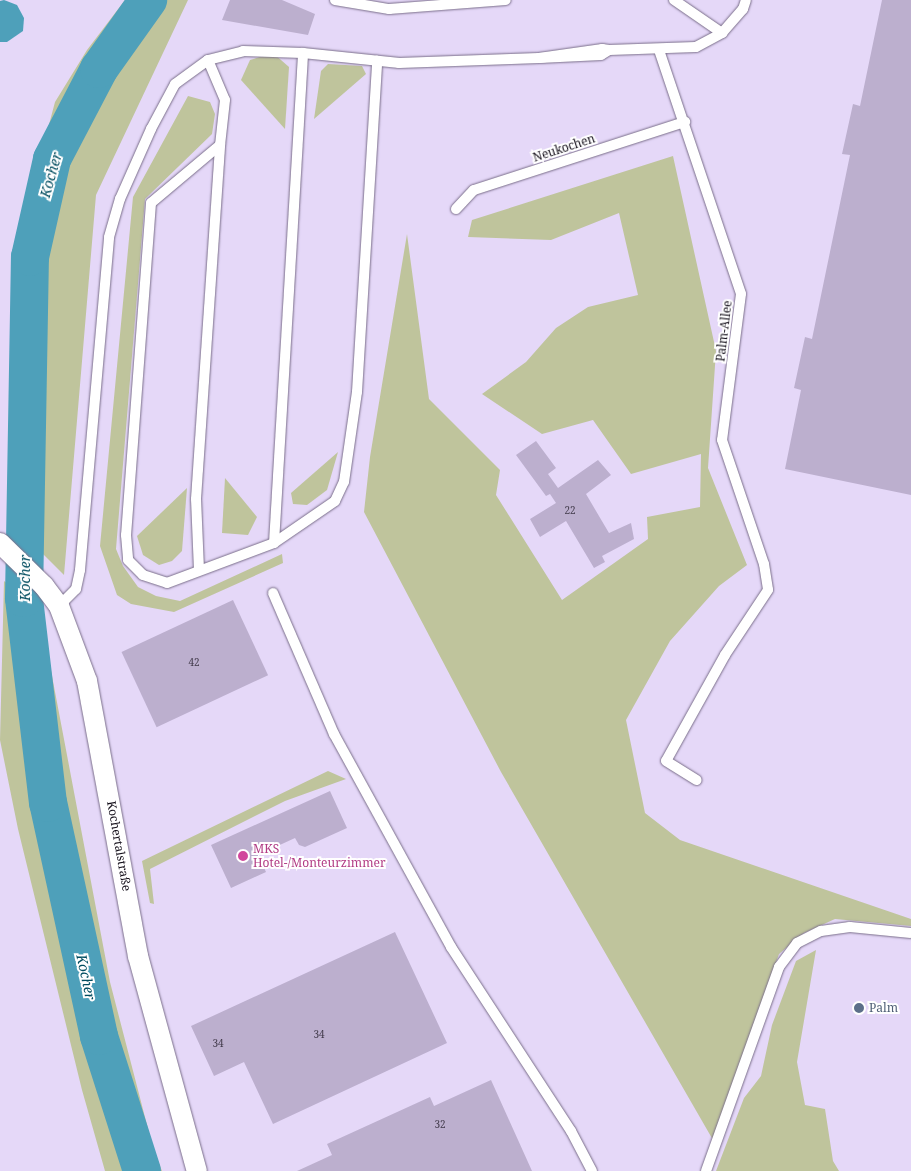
<!DOCTYPE html>
<html>
<head>
<meta charset="utf-8">
<style>
	body { margin:0 }
	#map { position:relative; width:911px; height:1171px; overflow:hidden; background:#e5d8f8; font-family:"Noto Serif",serif }
	div>[style] { position:absolute }
	.green>* { inset:0; background:#bfc49c }
	.water>* { inset:0; background:#4ea0ba }
	.river>* { height:38px; margin:-19px; padding:0 19px; transform-origin:19px; border-radius:19px; background:#4ea0ba }
	.building>* { inset:0; background:#bcafce; transform-origin:0 0 }
	.roads { filter:drop-shadow(0 0 1px #7a6e8a) drop-shadow(0 0 1px #7a6e8a) }
	.service>* { height:10px; margin:-5px; padding:0 5px; transform-origin:5px; border-radius:5px; background:#fff }
	.minor>* { height:20px; margin:-10px; padding:0 10px; transform-origin:10px; border-radius:10px; background:#fff }
	.dots>* { width:14px; height:14px; translate:-50% -50%; box-sizing:border-box; border:2px solid #fff; border-radius:50% }
	span { translate:-50% -50%; white-space:nowrap; text-align:center; line-height:1.15; -webkit-text-stroke:4px #fff; paint-order:stroke }
	.number-label { font-size:10px; color:#3f3848 }
	.number-label span { -webkit-text-stroke-width:0 }
	.street-label { font-size:12px; color:#15101b }
	.hotel-label { font-size:12px; color:#b23c85 }
	.left { translate:0 -50%; text-align:left }
	.service-label { font-size:12px; color:#4e5e75 }
	.water-label { font-size:14px; color:#014c5f; font-style:italic }
</style>
</head>
<body>
<div id="map">
	<div class="green">
		<div style="clip-path:polygon(125px 0,188px 0,96px 195px,64px 575px,13px 524px,18px 241px,55px 102px,87px 50px)"></div>
		<div style="clip-path:polygon(273px 53px,289px 67px,285px 129px,241px 80px,250px 60px)"></div>
		<div style="clip-path:polygon(328px 64px,362px 66px,366px 74px,314px 119px,321px 71px)"></div>
		<div style="clip-path:polygon(188px 96px,210px 102px,215px 114px,212px 134px,145px 199px,116px 549px,123px 566px,138px 587px,156px 596px,180px 601px,282px 554px,283px 563px,174px 612px,131px 604px,117px 595px,100px 546px,133px 197px)"></div>
		<div style="clip-path:polygon(673px 156px,716px 351px,708px 468px,747px 565px,719px 586px,670px 641px,626px 720px,645px 813px,680px 840px,911px 919px,911px 926px,835px 919px,804px 933px,779px 954px,713px 1140px,501px 772px,364px 512px,370px 457px,407px 234px,429px 399px,500px 470px,496px 495px,562px 600px,648px 539px,647px 517px,700px 507px,701px 454px,631px 474px,593px 420px,542px 434px,482px 394px,526px 362px,556px 328px,588px 307px,638px 295px,619px 213px,551px 240px,468px 237px,472px 220px)"></div>
		<div style="clip-path:polygon(338px 452px,327px 490px,307px 505px,293px 504px,291px 493px)"></div>
		<div style="clip-path:polygon(225px 478px,257px 517px,248px 535px,222px 533px)"></div>
		<div style="clip-path:polygon(187px 488px,182px 551px,172px 561px,159px 565px,143px 555px,137px 536px)"></div>
		<div style="clip-path:polygon(4px 581px,17px 591px,45px 639px,110px 982px,153px 1148px,162px 1171px,105px 1171px,82px 1090px,18px 829px,0 740px)"></div>
		<div style="clip-path:polygon(328px 771px,346px 779px,285px 801px,150px 869px,154px 904px,150px 903px,142px 861px)"></div>
		<div style="clip-path:polygon(816px 950px,797px 1062px,805px 1105px,825px 1109px,833px 1161px,839px 1171px,716px 1171px,744px 1098px,761px 1076px,772px 1025px,796px 961px)"></div>
	</div>
	<div class="water">
		<div style="clip-path:polygon(4px 0,17px 5px,24px 18px,23px 31px,7px 42px,0 42px,0 1px)"></div>
	</div>
	<div class="river">
		<div style="left:142px;top:1171px;width:142px;rotate:-107.7deg"></div>
		<div style="left:99px;top:1036px;width:239px;rotate:-102.3deg"></div>
		<div style="left:48px;top:803px;width:206px;rotate:-96.7deg"></div>
		<div style="left:24px;top:598px;width:341px;rotate:-89deg"></div>
		<div style="left:30px;top:257px;width:100px;rotate:-77.3deg"></div>
		<div style="left:52px;top:159px;width:102px;rotate:-62.4deg"></div>
		<div style="left:99px;top:69px;width:85px;rotate:-54.6deg"></div>
	</div>
	<div class="building">
		<div style="clip-path:polygon(230px 0,282px 0,315px 14px,308px 35px,222px 20px)"></div>
		<div style="clip-path:polygon(882px 0,911px 0,911px 495px,785px 469px,801px 390px,794px 388px,805px 337px,812px 339px,850px 155px,842px 154px,853px 104px,860px 106px)"></div>
		<div style="clip-path:polygon(536px 441px,556px 468px,548px 474px,558px 488px,598px 460px,611px 475px,586px 494px,609px 533px,631px 523px,634px 539px,602px 556px,605px 562px,594px 568px,566px 521px,540px 537px,530px 519px,556px 503px,550px 494px,546px 496px,516px 455px)"></div>
		<div style="left:233px;top:600px;width:83px;height:123px;rotate:65deg"></div>
		<div style="clip-path:polygon(330px 791px,347px 828px,305px 847px,299px 845px,295px 838px,258px 855px,266px 872px,231px 888px,211px 845px)"></div>
		<div style="clip-path:polygon(395px 932px,447px 1043px,273px 1124px,244px 1062px,214px 1076px,191px 1026px)"></div>
		<div style="clip-path:polygon(491px 1080px,532px 1171px,297px 1171px,332px 1155px,327px 1144px,430px 1097px,434px 1106px)"></div>
	</div>
	<div class="roads">
		<div class="service">
			<div style="left:335px;top:0;width:55px;rotate:9.5deg"></div>
			<div style="left:389px;top:9px;width:117px;rotate:-4.4deg"></div>
			<div style="left:674px;top:0;width:58px;rotate:34.5deg"></div>
			<div style="left:602px;top:49px;width:7px;rotate:8deg"></div>
			<div style="left:609px;top:50px;width:9px;rotate:148deg"></div>
			<div style="left:601px;top:55px;width:62px;rotate:177.2deg"></div>
			<div style="left:539px;top:58px;width:64px;rotate:-8.1deg"></div>
			<div style="left:609px;top:50px;width:87px;rotate:-2deg"></div>
			<div style="left:696px;top:47px;width:30px;rotate:-28deg"></div>
			<div style="left:722px;top:33px;width:32px;rotate:-49deg"></div>
			<div style="left:743px;top:9px;width:9px;rotate:-72deg"></div>
			<div style="left:659px;top:50px;width:257px;rotate:71.4deg"></div>
			<div style="left:741px;top:294px;width:147px;rotate:97.4deg"></div>
			<div style="left:722px;top:440px;width:131px;rotate:71.3deg"></div>
			<div style="left:764px;top:564px;width:26px;rotate:81deg"></div>
			<div style="left:768px;top:590px;width:78px;rotate:123.5deg"></div>
			<div style="left:725px;top:655px;width:121px;rotate:119.1deg"></div>
			<div style="left:666px;top:761px;width:36px;rotate:32deg"></div>
			<div style="left:208px;top:60px;width:43px;rotate:67deg"></div>
			<div style="left:225px;top:100px;width:45px;rotate:96.3deg"></div>
			<div style="left:220px;top:145px;width:90px;rotate:140deg"></div>
			<div style="left:151px;top:203px;width:333px;rotate:94.3deg"></div>
			<div style="left:126px;top:535px;width:25px;rotate:85deg"></div>
			<div style="left:128px;top:560px;width:21px;rotate:45deg"></div>
			<div style="left:143px;top:575px;width:25px;rotate:18deg"></div>
			<div style="left:167px;top:583px;width:114px;rotate:-20.5deg"></div>
			<div style="left:274px;top:543px;width:74px;rotate:-34.5deg"></div>
			<div style="left:335px;top:501px;width:21px;rotate:-65deg"></div>
			<div style="left:344px;top:482px;width:91px;rotate:-81.8deg"></div>
			<div style="left:357px;top:392px;width:332px;rotate:-86.5deg"></div>
			<div style="left:456px;top:209px;width:26px;rotate:-47deg"></div>
			<div style="left:474px;top:190px;width:222px;rotate:-17.9deg"></div>
			<div style="left:274px;top:543px;width:491px;rotate:-86.6deg"></div>
			<div style="left:199px;top:570px;width:71px;rotate:-92.4deg"></div>
			<div style="left:196px;top:499px;width:355px;rotate:-86.1deg"></div>
			<div style="left:273px;top:593px;width:154px;rotate:66.6deg"></div>
			<div style="left:334px;top:734px;width:243px;rotate:61.2deg"></div>
			<div style="left:451px;top:947px;width:220px;rotate:56.9deg"></div>
			<div style="left:571px;top:1131px;width:45px;rotate:62.3deg"></div>
			<div style="left:59px;top:606px;width:24px;rotate:-45deg"></div>
			<div style="left:76px;top:589px;width:19px;rotate:-78deg"></div>
			<div style="left:80px;top:570px;width:334px;rotate:-85deg"></div>
			<div style="left:109px;top:237px;width:40px;rotate:-74deg"></div>
			<div style="left:120px;top:199px;width:77px;rotate:-66.1deg"></div>
			<div style="left:151px;top:129px;width:51px;rotate:-61.9deg"></div>
			<div style="left:175px;top:84px;width:41px;rotate:-36deg"></div>
			<div style="left:208px;top:60px;width:36px;rotate:-14deg"></div>
			<div style="left:243px;top:51px;width:60px;rotate:1.9deg"></div>
			<div style="left:303px;top:53px;width:97px;rotate:5.9deg"></div>
			<div style="left:399px;top:63px;width:140px;rotate:-2deg"></div>
			<div style="left:706px;top:1171px;width:217px;rotate:-70.3deg"></div>
			<div style="left:779px;top:967px;width:30px;rotate:-53deg"></div>
			<div style="left:797px;top:943px;width:27px;rotate:-27deg"></div>
			<div style="left:821px;top:931px;width:29px;rotate:-8deg"></div>
			<div style="left:850px;top:927px;width:61px;rotate:5.6deg"></div>
		</div>
		<div class="minor">
			<div style="left:0;top:543px;width:62px;rotate:44.3deg"></div>
			<div style="left:44px;top:586px;width:25px;rotate:53deg"></div>
			<div style="left:59px;top:606px;width:80px;rotate:69.5deg"></div>
			<div style="left:87px;top:681px;width:280px;rotate:79.5deg"></div>
			<div style="left:138px;top:956px;width:223px;rotate:74.7deg"></div>
		</div>
	</div>
	<div class="dots">
		<div style="left:243px;top:856px;background:#d1479c"></div>
		<div style="left:859px;top:1008px;background:#5c6f8a"></div>
	</div>
	<div class="number-label">
		<span style="left:570px;top:511px">22</span>
		<span style="left:194px;top:663px">42</span>
		<span style="left:319px;top:1035px">34</span>
		<span style="left:218px;top:1044px">34</span>
		<span style="left:440px;top:1125px">32</span>
	</div>
	<div class="street-label">
		<span style="left:564px;top:148px;rotate:-18deg">Neukochen</span>
		<span style="left:724px;top:331px;rotate:-83deg">Palm-Allee</span>
		<span style="left:119px;top:846px;rotate:80deg">Kochertalstraße</span>
	</div>
	<div class="hotel-label">
		<span class="left" style="left:253px;top:856px">MKS<br>Hotel-/Monteurzimmer</span>
	</div>
	<div class="service-label">
		<span class="left" style="left:869px;top:1008px">Palm</span>
	</div>
	<div class="water-label">
		<span style="left:51px;top:175px;rotate:-74deg">Kocher</span>
		<span style="left:25px;top:578px;rotate:-90deg">Kocher</span>
		<span style="left:86px;top:977px;rotate:78deg">Kocher</span>
	</div>
</div>
</body>
</html>
